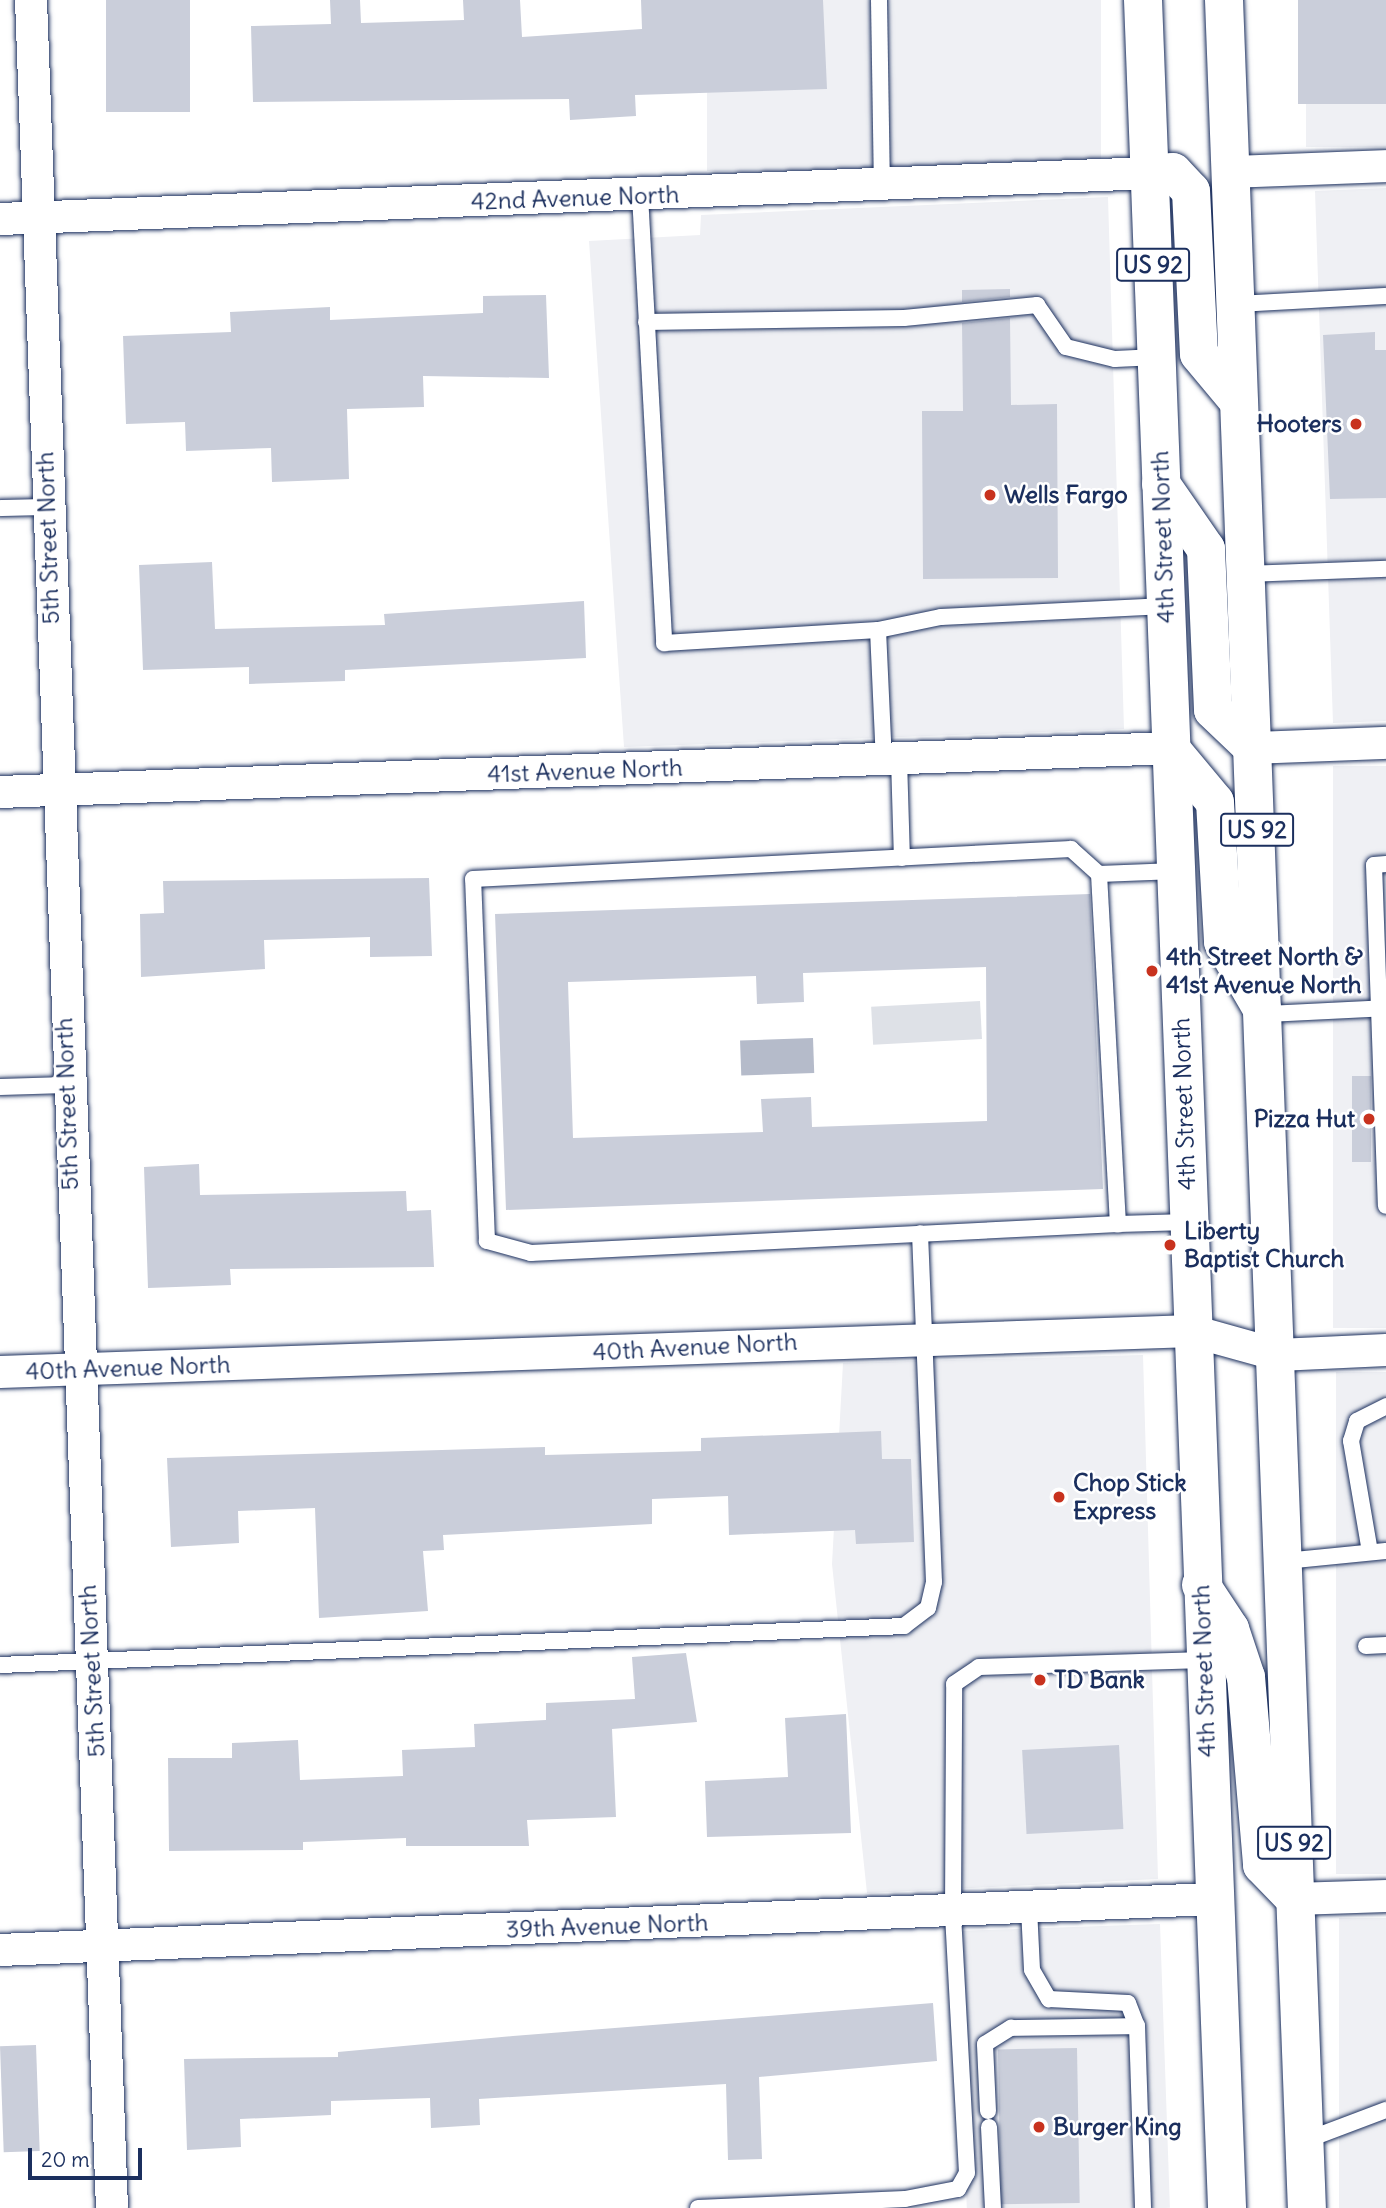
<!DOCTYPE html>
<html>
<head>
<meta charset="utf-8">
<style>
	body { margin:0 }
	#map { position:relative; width:1386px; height:2208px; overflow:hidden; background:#fff; font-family:Delius,sans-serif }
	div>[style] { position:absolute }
	.built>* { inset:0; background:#eff0f4; transform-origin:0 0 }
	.green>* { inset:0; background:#dee1e7; transform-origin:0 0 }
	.water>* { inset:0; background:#b5bbca; transform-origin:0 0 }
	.building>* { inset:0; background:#caceda; transform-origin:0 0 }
	.roads { filter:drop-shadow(0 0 2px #1b2f5e) drop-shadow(0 0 2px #1b2f5e) }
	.service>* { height:16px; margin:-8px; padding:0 8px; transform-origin:8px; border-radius:8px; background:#fff }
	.minor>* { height:32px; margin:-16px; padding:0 16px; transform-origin:16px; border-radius:16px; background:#fff }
	.primary>* { height:38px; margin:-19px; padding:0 19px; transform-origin:19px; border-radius:19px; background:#fff }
	.dots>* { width:19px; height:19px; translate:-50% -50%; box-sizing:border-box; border:4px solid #fff; border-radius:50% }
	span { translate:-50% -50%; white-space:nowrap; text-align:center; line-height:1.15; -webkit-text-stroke:5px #fff; paint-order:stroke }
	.shield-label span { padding:2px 5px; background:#fff; border:2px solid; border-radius:5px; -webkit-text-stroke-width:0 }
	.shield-label { font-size:23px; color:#1b2f5e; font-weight:700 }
	.street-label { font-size:24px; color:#1b2f5e }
	.poi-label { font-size:24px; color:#1b2f5e; font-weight:700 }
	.right { translate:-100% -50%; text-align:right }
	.left { translate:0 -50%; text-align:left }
	.scale { position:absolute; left:28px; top:2148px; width:114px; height:32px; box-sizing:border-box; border:4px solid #1b2f5e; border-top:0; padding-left:9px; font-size:21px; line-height:24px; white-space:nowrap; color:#1b2f5e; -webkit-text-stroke:5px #fff; paint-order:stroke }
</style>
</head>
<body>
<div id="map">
	<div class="built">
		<div style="left:707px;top:0;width:394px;height:171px"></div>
		<div style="left:1306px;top:0;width:80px;height:147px"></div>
		<div style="clip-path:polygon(1386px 188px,1386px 721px,1333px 723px,1315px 191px)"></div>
		<div style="clip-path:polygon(1108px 197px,1124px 729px,624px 747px,589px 241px,700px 235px,701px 215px)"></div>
		<div style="left:1386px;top:766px;width:562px;height:53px;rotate:90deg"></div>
		<div style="clip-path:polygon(1143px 1355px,1158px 1879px,867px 1893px,832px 1564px,843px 1363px)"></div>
		<div style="left:1386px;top:1372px;width:502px;height:50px;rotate:90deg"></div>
		<div style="left:1386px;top:1918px;width:290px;height:47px;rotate:90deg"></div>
		<div style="left:1160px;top:1924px;width:284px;height:203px;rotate:88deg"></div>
	</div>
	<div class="green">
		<div style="left:980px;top:1001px;width:38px;height:109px;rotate:87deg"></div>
	</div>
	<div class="water">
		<div style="left:813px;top:1038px;width:35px;height:73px;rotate:88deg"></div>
	</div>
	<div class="building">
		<div style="left:106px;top:0;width:84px;height:112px"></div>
		<div style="clip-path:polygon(330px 0,360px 0,361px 23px,464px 20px,463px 0,520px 0,522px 37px,642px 29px,641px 0,823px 0,827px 89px,635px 95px,636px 116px,570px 120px,569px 99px,253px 102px,251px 26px,331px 24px)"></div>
		<div style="left:1298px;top:0;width:88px;height:104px"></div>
		<div style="clip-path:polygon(1010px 289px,1010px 297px,962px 302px,962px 290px)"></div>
		<div style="clip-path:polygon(546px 295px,549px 378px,423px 376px,424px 407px,347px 409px,349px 479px,272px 482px,271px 448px,186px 451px,185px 422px,126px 424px,123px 336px,231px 332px,230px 312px,330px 307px,330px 320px,483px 313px,483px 296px)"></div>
		<div style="clip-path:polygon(1010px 318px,1011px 405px,1057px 404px,1058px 578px,923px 579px,922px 411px,963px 411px,962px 323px)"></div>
		<div style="clip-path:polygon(1375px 332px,1375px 350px,1386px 350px,1386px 498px,1330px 499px,1323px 335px)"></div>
		<div style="clip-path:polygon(212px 562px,215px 629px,385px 625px,384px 614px,584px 601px,586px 658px,345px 670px,345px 681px,249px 684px,249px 667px,143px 670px,139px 565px)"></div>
		<div style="clip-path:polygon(429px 878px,432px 956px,370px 957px,370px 937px,264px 940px,265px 969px,141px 977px,140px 914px,164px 913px,163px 881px)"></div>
		<div style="clip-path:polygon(evenodd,1090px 894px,1103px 1189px,506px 1210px,495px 914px,1090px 894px,986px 967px,987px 1121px,812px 1127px,811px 1097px,761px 1099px,763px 1132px,573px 1138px,568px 982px,756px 976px,757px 1004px,804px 1002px,803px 973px,986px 967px)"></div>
		<div style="left:1352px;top:1076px;width:19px;height:86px"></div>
		<div style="clip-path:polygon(199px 1164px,200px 1195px,406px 1191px,407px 1211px,431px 1210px,434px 1267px,230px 1269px,231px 1285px,148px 1288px,144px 1167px)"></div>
		<div style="clip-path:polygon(881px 1431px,882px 1459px,911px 1459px,914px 1542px,856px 1544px,855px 1530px,729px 1535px,728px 1496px,652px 1499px,652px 1524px,443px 1535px,444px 1550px,423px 1551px,428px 1611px,319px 1618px,315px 1508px,238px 1511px,239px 1543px,171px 1547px,167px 1458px,545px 1447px,545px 1455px,701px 1451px,701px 1438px)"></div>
		<div style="clip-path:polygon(686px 1653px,697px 1722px,612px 1729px,616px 1817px,527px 1820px,529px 1846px,406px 1846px,406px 1838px,303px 1842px,303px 1850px,169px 1851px,168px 1758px,232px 1758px,232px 1743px,298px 1740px,300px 1780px,403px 1776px,402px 1750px,475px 1747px,474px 1724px,546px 1720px,546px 1703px,635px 1699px,632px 1657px)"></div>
		<div style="clip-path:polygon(846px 1714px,851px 1833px,707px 1837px,705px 1781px,788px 1777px,785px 1718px)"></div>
		<div style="left:1119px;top:1745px;width:84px;height:97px;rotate:87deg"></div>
		<div style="clip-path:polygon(933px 2003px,937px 2061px,759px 2077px,762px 2159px,728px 2160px,726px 2084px,479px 2099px,480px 2125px,431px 2128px,430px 2098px,331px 2101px,331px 2115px,240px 2119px,241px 2147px,187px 2150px,184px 2059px,338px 2057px,338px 2052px,513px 2036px)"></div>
		<div style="left:36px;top:2045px;width:106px;height:36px;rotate:88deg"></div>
		<div style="left:1077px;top:2048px;width:155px;height:79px;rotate:89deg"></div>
	</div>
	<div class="roads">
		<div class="service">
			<div style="left:879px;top:0;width:186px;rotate:89.1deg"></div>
			<div style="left:640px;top:195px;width:449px;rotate:86.9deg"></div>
			<div style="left:664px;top:643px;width:214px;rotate:-3.5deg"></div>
			<div style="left:878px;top:630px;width:64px;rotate:-11.7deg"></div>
			<div style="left:941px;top:617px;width:225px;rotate:-2.8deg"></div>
			<div style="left:1236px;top:304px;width:150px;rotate:-3.1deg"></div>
			<div style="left:646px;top:322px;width:258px;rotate:-0.9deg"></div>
			<div style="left:904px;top:318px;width:134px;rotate:-5.6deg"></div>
			<div style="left:1037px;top:305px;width:51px;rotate:55.4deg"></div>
			<div style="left:1066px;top:347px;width:50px;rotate:13.8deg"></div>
			<div style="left:1115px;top:359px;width:42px;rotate:-2.7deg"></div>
			<div style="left:0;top:508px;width:47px;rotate:-1.2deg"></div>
			<div style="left:1247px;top:574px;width:139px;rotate:-2.1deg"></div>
			<div style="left:878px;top:630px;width:130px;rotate:87.4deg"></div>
			<div style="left:899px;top:759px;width:99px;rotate:88.3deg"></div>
			<div style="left:1071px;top:849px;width:38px;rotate:42deg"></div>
			<div style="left:1099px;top:874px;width:351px;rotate:86.9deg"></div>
			<div style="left:1118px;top:1224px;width:588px;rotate:177.17deg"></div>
			<div style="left:531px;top:1253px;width:46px;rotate:-164.7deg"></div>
			<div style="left:487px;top:1241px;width:362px;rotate:-92.2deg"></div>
			<div style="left:473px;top:879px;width:599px;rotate:-2.87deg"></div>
			<div style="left:1386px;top:864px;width:12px;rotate:175deg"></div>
			<div style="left:1374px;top:865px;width:341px;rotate:88deg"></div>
			<div style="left:1099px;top:874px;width:77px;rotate:-2.2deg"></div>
			<div style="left:1265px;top:1014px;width:121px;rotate:-2.8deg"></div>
			<div style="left:0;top:1087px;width:66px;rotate:-1.7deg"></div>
			<div style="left:1118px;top:1224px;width:70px;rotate:-1.6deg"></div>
			<div style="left:1370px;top:1552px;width:113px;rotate:-99.7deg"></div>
			<div style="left:1351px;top:1441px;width:21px;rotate:-73deg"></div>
			<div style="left:1357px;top:1421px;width:33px;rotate:-27deg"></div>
			<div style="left:1285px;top:1561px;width:101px;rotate:-5.7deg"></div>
			<div style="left:1366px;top:1646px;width:20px;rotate:-3deg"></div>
			<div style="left:0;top:1665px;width:905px;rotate:-2.47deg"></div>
			<div style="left:904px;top:1626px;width:30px;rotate:-37deg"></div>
			<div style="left:928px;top:1608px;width:27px;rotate:-77deg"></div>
			<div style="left:934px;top:1582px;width:349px;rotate:-92.3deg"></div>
			<div style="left:1029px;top:1908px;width:62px;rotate:87.2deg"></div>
			<div style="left:1032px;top:1970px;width:34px;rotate:60deg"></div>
			<div style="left:1049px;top:1999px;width:79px;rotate:2.9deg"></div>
			<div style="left:1128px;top:2003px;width:25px;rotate:69deg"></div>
			<div style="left:1137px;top:2026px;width:182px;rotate:88.1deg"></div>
			<div style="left:988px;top:2111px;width:67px;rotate:-92.6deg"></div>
			<div style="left:985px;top:2044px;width:31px;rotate:-32deg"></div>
			<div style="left:1011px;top:2028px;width:126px;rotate:-0.9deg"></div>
			<div style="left:989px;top:2127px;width:81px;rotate:87.2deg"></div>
			<div style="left:1304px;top:2141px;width:88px;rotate:-20.7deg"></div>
			<div style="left:698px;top:2208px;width:207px;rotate:-2.5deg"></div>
			<div style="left:905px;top:2199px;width:54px;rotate:-10.7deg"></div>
			<div style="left:958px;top:2189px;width:18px;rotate:-61deg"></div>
			<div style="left:967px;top:2173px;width:261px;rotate:-93.1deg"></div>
			<div style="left:953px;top:1912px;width:228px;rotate:-89.7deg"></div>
			<div style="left:954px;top:1684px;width:30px;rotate:-34deg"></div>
			<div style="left:979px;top:1667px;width:225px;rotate:-1.8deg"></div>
		</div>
		<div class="minor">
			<div style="left:31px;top:0;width:2209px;rotate:87.9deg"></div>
			<div style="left:1231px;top:172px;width:155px;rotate:-2.2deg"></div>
			<div style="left:0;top:219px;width:1151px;rotate:-2.29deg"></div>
			<div style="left:1253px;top:748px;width:133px;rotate:-2.2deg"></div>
			<div style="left:0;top:792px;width:1171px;rotate:-2.15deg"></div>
			<div style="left:0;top:1372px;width:1193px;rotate:-1.97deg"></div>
			<div style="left:1192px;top:1331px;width:89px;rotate:15.6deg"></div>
			<div style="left:1278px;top:1355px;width:108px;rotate:-2.7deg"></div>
			<div style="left:1295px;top:1899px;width:91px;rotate:-1.9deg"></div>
			<div style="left:0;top:1950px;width:1214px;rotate:-2.41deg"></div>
		</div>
		<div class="primary">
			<div style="left:1143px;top:0;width:2210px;rotate:87.82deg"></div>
			<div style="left:1224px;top:0;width:2210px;rotate:87.85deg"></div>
			<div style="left:1150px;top:173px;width:23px;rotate:-2deg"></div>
			<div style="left:1173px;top:172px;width:26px;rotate:47deg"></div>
			<div style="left:1191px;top:191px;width:163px;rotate:87.2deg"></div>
			<div style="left:1199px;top:354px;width:62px;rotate:50.2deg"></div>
			<div style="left:1161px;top:484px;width:79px;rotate:55.3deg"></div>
			<div style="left:1206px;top:549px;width:161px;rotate:87.5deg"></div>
			<div style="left:1213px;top:710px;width:55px;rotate:43.5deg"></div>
			<div style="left:1170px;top:748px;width:70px;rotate:50.2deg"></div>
			<div style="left:1215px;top:802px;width:140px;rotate:86.7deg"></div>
			<div style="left:1223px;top:942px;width:78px;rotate:59.8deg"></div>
			<div style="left:1201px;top:1585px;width:53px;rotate:56.6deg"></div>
			<div style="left:1230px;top:1629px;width:51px;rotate:71.6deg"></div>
			<div style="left:1246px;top:1677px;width:189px;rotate:85.1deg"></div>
			<div style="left:1262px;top:1865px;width:47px;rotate:45.9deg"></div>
		</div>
	</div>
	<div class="dots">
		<div style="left:1356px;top:424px;background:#c8321e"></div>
		<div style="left:990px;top:495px;background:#c8321e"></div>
		<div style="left:1152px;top:971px;background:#c8321e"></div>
		<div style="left:1369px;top:1119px;background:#c8321e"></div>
		<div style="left:1170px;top:1245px;background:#c8321e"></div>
		<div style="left:1059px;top:1497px;background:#c8321e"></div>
		<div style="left:1040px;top:1680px;background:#c8321e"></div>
		<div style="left:1039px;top:2127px;background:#c8321e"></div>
	</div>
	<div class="shield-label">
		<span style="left:1153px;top:265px">US 92</span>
		<span style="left:1257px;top:830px">US 92</span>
		<span style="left:1294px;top:1843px">US 92</span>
	</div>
	<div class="street-label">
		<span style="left:575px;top:198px;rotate:-2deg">42nd Avenue North</span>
		<span style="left:1163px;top:537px;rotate:-92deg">4th Street North</span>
		<span style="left:48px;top:538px;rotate:-92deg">5th Street North</span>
		<span style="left:585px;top:771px;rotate:-2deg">41st Avenue North</span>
		<span style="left:67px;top:1104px;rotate:-92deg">5th Street North</span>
		<span style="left:1184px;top:1104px;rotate:-92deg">4th Street North</span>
		<span style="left:695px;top:1347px;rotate:-3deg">40th Avenue North</span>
		<span style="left:128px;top:1368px;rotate:-2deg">40th Avenue North</span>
		<span style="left:92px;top:1671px;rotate:-93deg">5th Street North</span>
		<span style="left:1204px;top:1671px;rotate:-92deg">4th Street North</span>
		<span style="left:607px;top:1926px;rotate:-2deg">39th Avenue North</span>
	</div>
	<div class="poi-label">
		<span class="right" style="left:1342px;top:424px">Hooters</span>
		<span class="left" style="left:1004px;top:495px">Wells Fargo</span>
		<span class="left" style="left:1166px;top:971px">4th Street North &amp;<br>41st Avenue North</span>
		<span class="right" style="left:1355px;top:1119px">Pizza Hut</span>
		<span class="left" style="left:1184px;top:1245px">Liberty<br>Baptist Church</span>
		<span class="left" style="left:1073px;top:1497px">Chop Stick<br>Express</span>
		<span class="left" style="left:1054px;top:1680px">TD Bank</span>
		<span class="left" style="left:1053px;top:2127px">Burger King</span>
	</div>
	<div class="scale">20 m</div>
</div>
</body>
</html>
